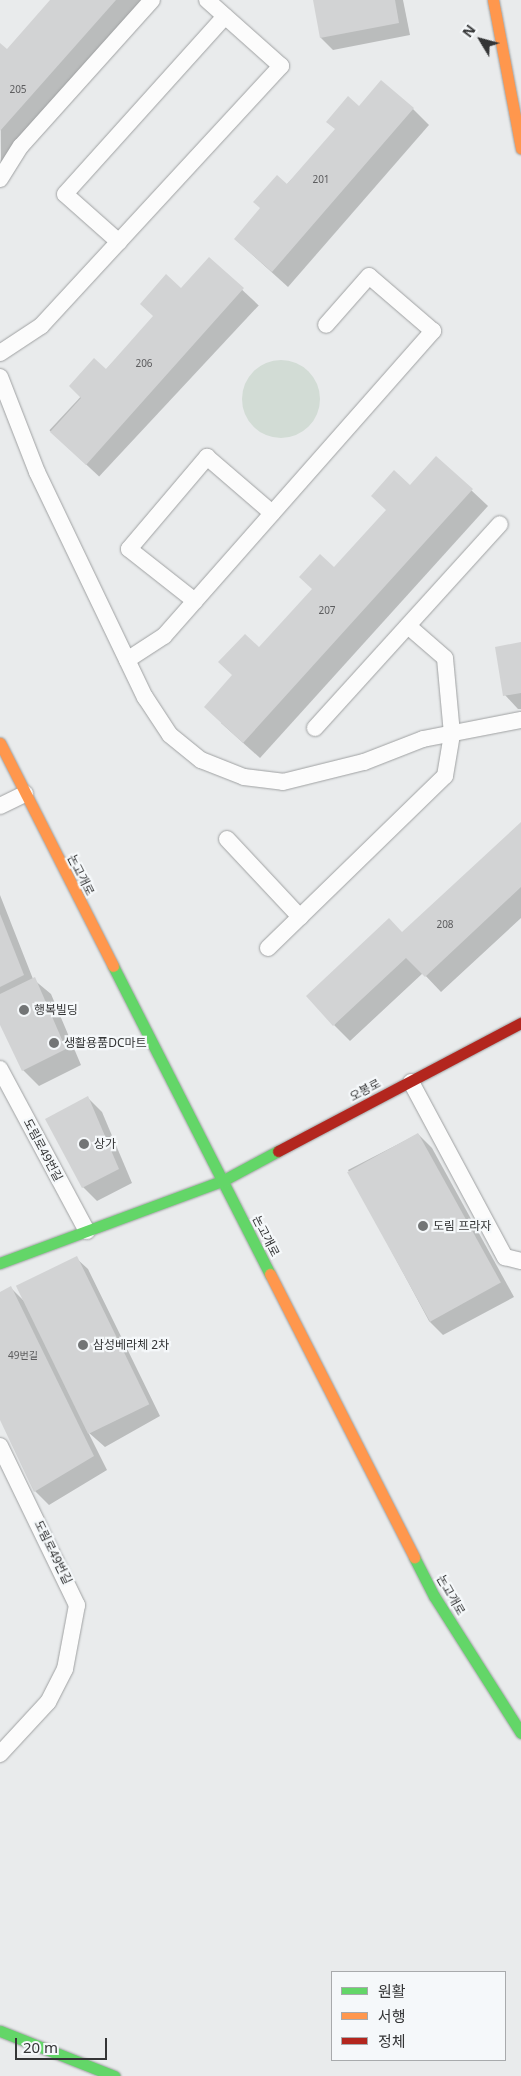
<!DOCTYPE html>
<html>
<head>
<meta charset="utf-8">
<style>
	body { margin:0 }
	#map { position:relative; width:521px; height:2076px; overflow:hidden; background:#e9ebec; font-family:"Noto Sans","Noto Sans KR",sans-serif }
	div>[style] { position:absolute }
	.green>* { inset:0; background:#d2dcd5 }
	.round { border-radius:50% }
	.shadow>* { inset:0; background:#0003; transform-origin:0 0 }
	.building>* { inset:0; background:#d2d3d4; transform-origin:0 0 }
	.roads { filter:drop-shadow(0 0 1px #9fa1a2) drop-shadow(0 0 1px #9fa1a2) }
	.lane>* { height:16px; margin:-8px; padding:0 8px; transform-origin:8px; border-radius:8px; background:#fcfcfc }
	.fast>* { height:11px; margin:-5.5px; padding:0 5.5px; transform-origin:5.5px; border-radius:5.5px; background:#63d668 }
	.slow>* { height:11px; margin:-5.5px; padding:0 5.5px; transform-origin:5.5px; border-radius:5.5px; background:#ff974d }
	.jam>* { height:11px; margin:-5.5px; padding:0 5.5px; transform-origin:5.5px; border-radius:5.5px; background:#b3261e }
	.dots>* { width:14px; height:14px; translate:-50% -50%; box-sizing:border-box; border:2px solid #f5f8fa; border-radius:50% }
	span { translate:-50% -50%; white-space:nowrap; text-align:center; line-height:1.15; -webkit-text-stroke:4.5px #f5f8fa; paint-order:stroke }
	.number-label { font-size:10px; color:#5c5c5e }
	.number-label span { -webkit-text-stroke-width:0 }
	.street-label { font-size:12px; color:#343536 }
	.poi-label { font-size:12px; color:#343536 }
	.left { translate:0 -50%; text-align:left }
	.legend { position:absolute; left:331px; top:1971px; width:175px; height:90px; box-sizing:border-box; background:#f5f8fa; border:1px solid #a8aaac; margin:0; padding:6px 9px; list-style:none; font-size:15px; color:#343536 }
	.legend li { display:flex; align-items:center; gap:10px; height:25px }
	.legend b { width:25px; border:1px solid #a8aaac }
	.north { position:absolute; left:456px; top:15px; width:50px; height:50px; -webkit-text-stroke:4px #f5f8fa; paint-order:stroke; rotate:307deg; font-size:14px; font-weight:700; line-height:20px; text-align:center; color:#343536 }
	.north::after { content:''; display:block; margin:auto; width:18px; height:22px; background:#343536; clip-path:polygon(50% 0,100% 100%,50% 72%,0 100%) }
	.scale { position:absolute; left:15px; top:2038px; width:92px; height:22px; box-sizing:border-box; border:2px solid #343536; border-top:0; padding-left:6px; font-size:15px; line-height:18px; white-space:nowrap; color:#343536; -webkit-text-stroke:4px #f5f8fa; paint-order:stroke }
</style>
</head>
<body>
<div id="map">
	<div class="green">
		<div class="round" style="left:242px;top:360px;width:78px;height:78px"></div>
	</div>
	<div class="shadow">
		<div style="clip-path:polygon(52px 0,146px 0,1px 163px,0 45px,7px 50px)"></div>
		<div style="clip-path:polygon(314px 0,403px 0,410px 35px,333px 50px,321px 38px)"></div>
		<div style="clip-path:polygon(359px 108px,413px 109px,429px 125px,288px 287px,235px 239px)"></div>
		<div style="left:209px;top:259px;width:68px;height:234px;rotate:43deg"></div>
		<div style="clip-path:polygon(437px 458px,488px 506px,260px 758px,221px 723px,259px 649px)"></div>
		<div style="clip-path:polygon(521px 644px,521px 709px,518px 709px,505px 695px)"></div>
		<div style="clip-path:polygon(521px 823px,521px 918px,441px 992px,423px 973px,350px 1041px,334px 1025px,403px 934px)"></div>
		<div style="clip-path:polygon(0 895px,33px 979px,51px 994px,81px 1065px,39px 1086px,23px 1070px,0 1022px)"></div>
		<div style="clip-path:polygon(88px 1098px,102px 1112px,132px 1183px,97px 1201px,83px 1187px)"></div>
		<div style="clip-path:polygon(418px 1134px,432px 1148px,514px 1297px,443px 1335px,429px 1321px,348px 1170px)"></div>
		<div style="clip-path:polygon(76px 1258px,88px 1269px,160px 1416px,105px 1447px,88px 1432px,107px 1470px,49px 1505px,35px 1491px,0 1417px,0 1294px,11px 1288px,25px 1302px)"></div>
	</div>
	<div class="building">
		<div style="clip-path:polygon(50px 0,116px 0,0 131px,0 43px,7px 49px)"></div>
		<div style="clip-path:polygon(313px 0,395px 0,399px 23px,320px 38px)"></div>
		<div style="clip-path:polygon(381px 80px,414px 108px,272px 272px,234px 239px,260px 208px,253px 202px,277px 175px,287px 184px,335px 129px,326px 122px,348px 96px,359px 106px)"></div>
		<div style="clip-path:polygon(209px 257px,244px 288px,86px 465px,50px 432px,81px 398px,69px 386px,94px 358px,106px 369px,153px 316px,140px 304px,166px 274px,181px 288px)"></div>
		<div style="clip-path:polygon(436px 456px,473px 489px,243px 743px,204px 707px,232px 675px,218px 662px,245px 634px,259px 647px,312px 589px,299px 577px,320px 554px,334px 567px,386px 510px,371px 496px,394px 470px,410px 485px)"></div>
		<div style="clip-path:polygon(521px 642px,521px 693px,503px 696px,495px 647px)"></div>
		<div style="clip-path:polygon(521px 822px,521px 887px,425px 977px,406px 958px,333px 1026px,306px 996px,389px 918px,402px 932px)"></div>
		<div style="clip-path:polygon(0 914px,24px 975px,0 987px)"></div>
		<div style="clip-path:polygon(35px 977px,66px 1049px,22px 1071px,0 1025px,0 994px)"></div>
		<div style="clip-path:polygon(88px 1096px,119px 1169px,82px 1188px,45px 1119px)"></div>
		<div style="left:418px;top:1133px;width:171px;height:81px;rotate:61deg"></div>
		<div style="left:77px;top:1256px;width:165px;height:68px;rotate:64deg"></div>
		<div style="clip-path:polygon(11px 1286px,94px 1456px,34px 1492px,0 1420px,0 1292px)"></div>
	</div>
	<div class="roads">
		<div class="lane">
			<div style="left:0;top:179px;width:39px;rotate:-58deg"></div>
			<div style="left:21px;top:146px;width:196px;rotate:-48.1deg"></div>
			<div style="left:119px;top:242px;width:72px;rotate:-138.4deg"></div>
			<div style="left:65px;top:194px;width:239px;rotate:-48deg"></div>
			<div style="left:0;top:353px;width:49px;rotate:-33.4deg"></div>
			<div style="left:41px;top:326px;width:354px;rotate:-47.3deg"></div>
			<div style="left:281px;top:66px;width:99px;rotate:-138.3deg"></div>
			<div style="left:0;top:377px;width:102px;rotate:68.7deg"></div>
			<div style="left:37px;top:472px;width:250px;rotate:64.4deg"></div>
			<div style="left:145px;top:697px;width:45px;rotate:56.7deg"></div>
			<div style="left:170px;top:735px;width:40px;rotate:39deg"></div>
			<div style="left:201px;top:760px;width:46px;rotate:21.6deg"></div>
			<div style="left:244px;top:777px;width:39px;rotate:7deg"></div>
			<div style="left:283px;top:782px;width:83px;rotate:-13.9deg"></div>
			<div style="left:364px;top:762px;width:63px;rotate:-21.3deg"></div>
			<div style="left:423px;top:739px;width:100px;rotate:-11deg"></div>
			<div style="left:195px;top:601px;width:84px;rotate:-141.8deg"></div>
			<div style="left:129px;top:549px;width:121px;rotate:-49.7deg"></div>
			<div style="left:207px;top:457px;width:86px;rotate:40.7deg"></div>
			<div style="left:127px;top:660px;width:44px;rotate:-33deg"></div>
			<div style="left:164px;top:636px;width:407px;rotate:-48.6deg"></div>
			<div style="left:433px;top:331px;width:84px;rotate:-139.3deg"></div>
			<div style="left:369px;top:276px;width:65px;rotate:131.3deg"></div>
			<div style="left:315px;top:728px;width:275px;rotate:-47.8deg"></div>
			<div style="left:0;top:806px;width:28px;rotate:-26deg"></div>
			<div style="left:227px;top:839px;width:107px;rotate:46.9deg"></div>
			<div style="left:268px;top:948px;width:247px;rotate:-44.2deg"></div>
			<div style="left:445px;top:776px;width:43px;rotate:-80.5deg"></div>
			<div style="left:452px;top:734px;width:76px;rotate:-95.3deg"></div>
			<div style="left:445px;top:658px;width:49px;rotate:-139.1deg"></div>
			<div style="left:0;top:1069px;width:184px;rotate:61.8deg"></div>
			<div style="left:411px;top:1082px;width:199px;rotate:61.8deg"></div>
			<div style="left:505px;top:1257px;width:16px;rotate:14deg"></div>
			<div style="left:0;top:1446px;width:177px;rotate:64.2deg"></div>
			<div style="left:77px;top:1605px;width:65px;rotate:100.6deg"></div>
			<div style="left:65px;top:1669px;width:37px;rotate:117deg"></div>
			<div style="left:48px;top:1702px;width:71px;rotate:132.7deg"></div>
		</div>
		<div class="fast">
			<div style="left:113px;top:966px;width:346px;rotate:63deg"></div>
			<div style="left:0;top:1263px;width:237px;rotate:-20.3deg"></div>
			<div style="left:222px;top:1181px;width:64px;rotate:-28.2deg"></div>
			<div style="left:414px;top:1557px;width:44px;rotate:62.9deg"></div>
			<div style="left:434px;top:1596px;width:162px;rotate:57.6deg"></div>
			<div style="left:0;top:2031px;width:123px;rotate:21.5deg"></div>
		</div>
		<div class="slow">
			<div style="left:493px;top:0;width:151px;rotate:79.3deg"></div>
			<div style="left:0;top:743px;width:250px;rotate:63.1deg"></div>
			<div style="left:270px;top:1274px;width:318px;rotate:63deg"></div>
		</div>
		<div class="jam">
			<div style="left:278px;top:1151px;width:275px;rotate:-27.8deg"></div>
		</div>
	</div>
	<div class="dots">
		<div style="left:24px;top:1010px;background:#737576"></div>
		<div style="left:54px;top:1043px;background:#737576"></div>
		<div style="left:84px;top:1144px;background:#737576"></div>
		<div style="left:423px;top:1226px;background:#737576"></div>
		<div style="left:83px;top:1345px;background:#737576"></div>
	</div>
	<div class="number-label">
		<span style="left:18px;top:90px">205</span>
		<span style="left:321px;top:180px">201</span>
		<span style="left:144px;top:364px">206</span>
		<span style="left:327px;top:611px">207</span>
		<span style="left:445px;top:925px">208</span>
		<span style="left:23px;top:1356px">49번길</span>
	</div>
	<div class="street-label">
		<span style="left:81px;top:875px;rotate:63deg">논고개로</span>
		<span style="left:365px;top:1090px;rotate:-28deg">오봉로</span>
		<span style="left:43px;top:1150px;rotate:62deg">도림로49번길</span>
		<span style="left:266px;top:1236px;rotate:63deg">논고개로</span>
		<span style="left:53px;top:1552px;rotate:64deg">도림로49번길</span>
		<span style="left:451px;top:1595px;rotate:60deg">논고개로</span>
	</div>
	<div class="poi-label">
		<span class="left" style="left:34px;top:1010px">행복빌딩</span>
		<span class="left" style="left:64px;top:1043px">생활용품DC마트</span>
		<span class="left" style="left:94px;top:1144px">상가</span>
		<span class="left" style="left:433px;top:1226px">도림 프라자</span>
		<span class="left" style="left:93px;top:1345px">삼성베라체 2차</span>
	</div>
	<ul class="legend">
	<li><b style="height:6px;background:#63d668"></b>원활</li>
	<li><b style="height:6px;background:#ff974d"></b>서행</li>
	<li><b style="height:6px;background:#b3261e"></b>정체</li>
	</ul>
	<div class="north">N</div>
	<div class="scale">20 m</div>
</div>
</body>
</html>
